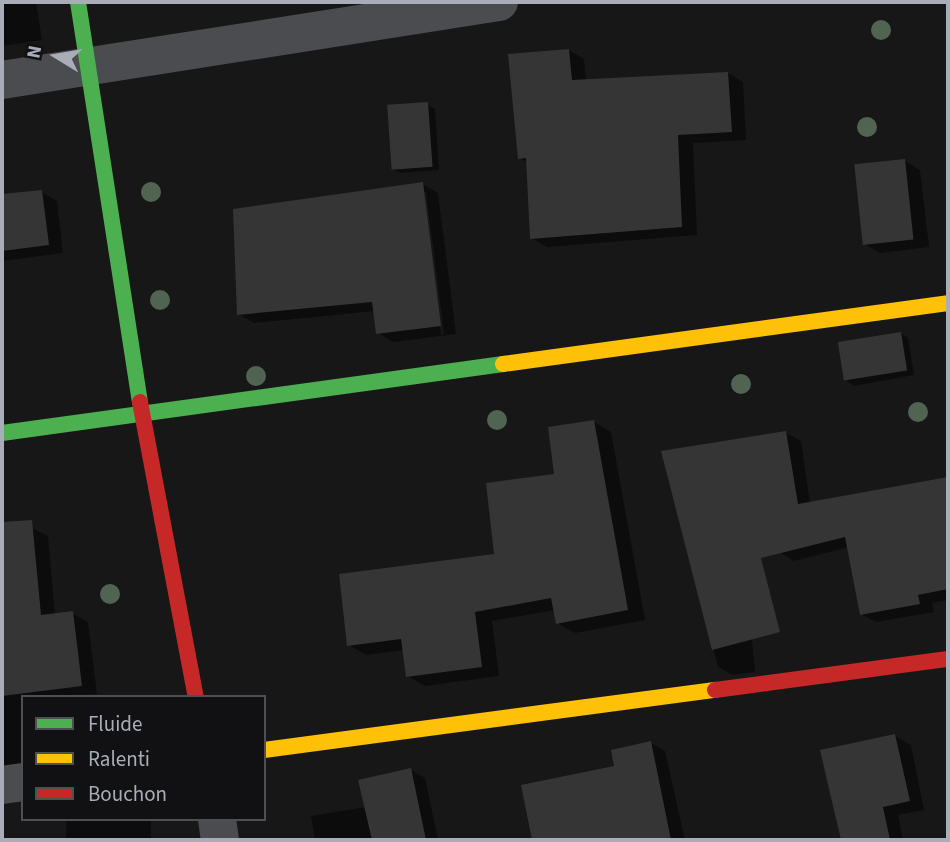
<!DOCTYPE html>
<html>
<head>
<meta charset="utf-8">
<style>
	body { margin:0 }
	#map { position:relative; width:950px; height:842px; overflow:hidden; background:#171717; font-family:"Source Sans 3",sans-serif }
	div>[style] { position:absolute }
	.shadow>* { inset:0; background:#0007; transform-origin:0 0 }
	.building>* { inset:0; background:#353536; transform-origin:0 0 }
	.street>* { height:38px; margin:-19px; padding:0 19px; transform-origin:19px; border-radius:19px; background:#4b4c50 }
	.fast>* { height:16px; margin:-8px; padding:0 8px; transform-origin:8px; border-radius:8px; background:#4caf50 }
	.slow>* { height:16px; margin:-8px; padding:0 8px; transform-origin:8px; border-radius:8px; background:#ffc107 }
	.jam>* { height:16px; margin:-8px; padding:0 8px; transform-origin:8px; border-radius:8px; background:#c62828 }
	.trees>* { width:20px; height:20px; margin:-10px; border-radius:50%; background:#506451 }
	span { translate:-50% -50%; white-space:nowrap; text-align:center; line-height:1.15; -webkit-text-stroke:5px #111113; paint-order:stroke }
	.frame { position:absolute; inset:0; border:4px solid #a8adb8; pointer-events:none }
	.legend { position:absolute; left:21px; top:695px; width:245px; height:126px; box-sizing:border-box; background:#111113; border:2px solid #4d4f55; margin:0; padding:9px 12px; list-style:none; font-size:21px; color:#a8adb8 }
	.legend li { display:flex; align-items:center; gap:14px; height:35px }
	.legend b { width:35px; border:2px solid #4d4f55 }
	.north { position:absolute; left:21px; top:21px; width:70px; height:70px; -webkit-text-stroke:5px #111113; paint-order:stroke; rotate:281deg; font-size:19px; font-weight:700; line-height:28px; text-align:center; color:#a8adb8 }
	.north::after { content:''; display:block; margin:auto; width:24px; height:32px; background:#a8adb8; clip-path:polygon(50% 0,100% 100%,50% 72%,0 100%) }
</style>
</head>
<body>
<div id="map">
	<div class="shadow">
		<div style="clip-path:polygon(2px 2px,36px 2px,42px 40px,2px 46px)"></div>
		<div style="clip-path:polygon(569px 50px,584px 59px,586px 81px,728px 73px,743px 82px,746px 140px,693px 143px,697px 235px,547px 247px,531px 238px,528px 163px,520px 158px)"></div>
		<div style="clip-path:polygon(427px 104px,435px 109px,439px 170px,401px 173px,393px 169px)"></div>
		<div style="clip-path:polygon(905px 161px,920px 170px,929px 247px,880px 253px,864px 244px)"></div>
		<div style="clip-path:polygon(evenodd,422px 184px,438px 193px,456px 334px,393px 342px,378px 333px,375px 311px,254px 323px,238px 314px,422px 184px,422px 192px,426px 192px,444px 334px,441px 335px,422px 192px)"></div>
		<div style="clip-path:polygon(41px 192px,57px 201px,63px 253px,2px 261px,2px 196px)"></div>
		<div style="clip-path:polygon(900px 333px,908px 338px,914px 375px,854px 386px,847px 381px)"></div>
		<div style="clip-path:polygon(594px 422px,611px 432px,645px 620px,575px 633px,557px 623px,555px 610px,492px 621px,499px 676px,425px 686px,407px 676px,404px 650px,366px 655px,349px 645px,496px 556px)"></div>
		<div style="clip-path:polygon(786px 433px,801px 441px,810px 503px,948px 478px,948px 600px,932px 603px,934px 612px,876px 622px,861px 614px,849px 547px,794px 561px,779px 552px,744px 556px,755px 672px,733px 675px,718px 667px,663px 452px)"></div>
		<div style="clip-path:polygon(32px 528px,48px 536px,55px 615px,72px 613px,88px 622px,97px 694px,23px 697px,23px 772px,2px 768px,2px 530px)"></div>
		<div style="clip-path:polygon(895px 736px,911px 745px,924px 810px,898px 815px,903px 840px,841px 840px,822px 752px)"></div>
		<div style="clip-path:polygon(651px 743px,665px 751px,685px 840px,533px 840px,523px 786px,616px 767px)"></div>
		<div style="clip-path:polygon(411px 770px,425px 778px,438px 840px,315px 840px,311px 816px,366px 807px)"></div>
		<div style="left:66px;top:819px;width:85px;height:21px"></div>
	</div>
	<div class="building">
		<div style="clip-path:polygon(569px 49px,572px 80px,728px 72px,732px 132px,678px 135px,682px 227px,530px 239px,526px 158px,518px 159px,508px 54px)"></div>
		<div style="left:428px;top:102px;width:65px;height:41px;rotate:86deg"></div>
		<div style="left:905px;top:159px;width:81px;height:51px;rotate:84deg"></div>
		<div style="clip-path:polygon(423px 182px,441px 326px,376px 334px,372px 302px,237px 315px,233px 209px)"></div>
		<div style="clip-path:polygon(42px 190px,49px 245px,2px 251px,2px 194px)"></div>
		<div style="left:901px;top:332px;width:39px;height:64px;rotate:81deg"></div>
		<div style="clip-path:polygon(594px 420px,628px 610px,556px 624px,551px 598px,475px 612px,482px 667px,406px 677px,401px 639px,347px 646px,339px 574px,494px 554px,486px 483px,554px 474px,548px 427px)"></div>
		<div style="clip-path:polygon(786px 431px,798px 504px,948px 477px,948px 589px,918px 595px,920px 604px,860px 615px,845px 537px,761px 558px,780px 632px,712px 650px,661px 451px)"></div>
		<div style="clip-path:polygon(32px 520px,41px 615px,73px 611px,82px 686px,2px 696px,2px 522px)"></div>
		<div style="clip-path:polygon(895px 734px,910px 801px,883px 807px,890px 840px,841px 840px,820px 750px)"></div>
		<div style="clip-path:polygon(651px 741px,671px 840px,532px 840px,521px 785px,614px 766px,611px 750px)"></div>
		<div style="clip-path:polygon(411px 768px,426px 840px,372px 840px,358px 780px)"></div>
	</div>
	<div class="street">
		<div style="left:2px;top:80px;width:503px;rotate:-8.92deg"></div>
		<div style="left:2px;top:785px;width:21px;rotate:-8deg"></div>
		<div style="left:217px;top:819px;width:21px;rotate:82deg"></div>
	</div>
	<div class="fast">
		<div style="left:78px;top:2px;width:405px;rotate:81.2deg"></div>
		<div style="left:2px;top:433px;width:506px;rotate:-7.84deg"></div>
	</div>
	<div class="slow">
		<div style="left:503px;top:364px;width:449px;rotate:-7.8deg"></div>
		<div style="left:264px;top:750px;width:455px;rotate:-7.6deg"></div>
	</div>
	<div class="jam">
		<div style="left:140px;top:402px;width:300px;rotate:79.3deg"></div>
		<div style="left:715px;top:690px;width:235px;rotate:-7.6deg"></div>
	</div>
	<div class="trees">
		<div style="left:881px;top:30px"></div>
		<div style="left:867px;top:127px"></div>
		<div style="left:151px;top:192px"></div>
		<div style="left:160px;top:300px"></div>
		<div style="left:256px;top:376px"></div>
		<div style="left:741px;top:384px"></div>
		<div style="left:918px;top:412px"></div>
		<div style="left:497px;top:420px"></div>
		<div style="left:110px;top:594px"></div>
	</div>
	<div class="frame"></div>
	<ul class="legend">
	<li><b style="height:9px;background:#4caf50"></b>Fluide</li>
	<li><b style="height:9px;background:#ffc107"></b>Ralenti</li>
	<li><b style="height:9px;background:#c62828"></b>Bouchon</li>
	</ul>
	<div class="north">N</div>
</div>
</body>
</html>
